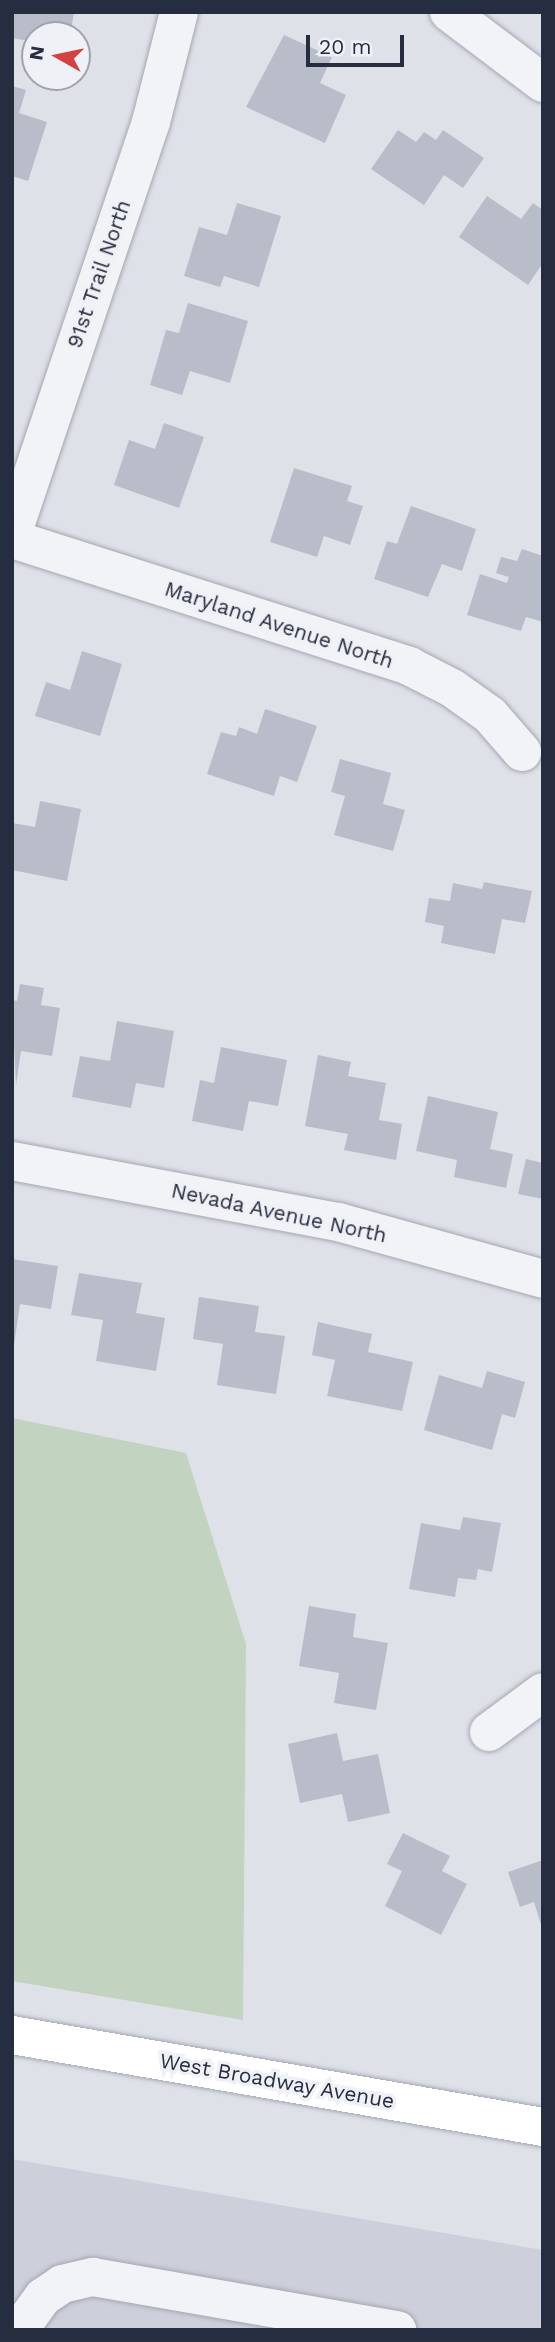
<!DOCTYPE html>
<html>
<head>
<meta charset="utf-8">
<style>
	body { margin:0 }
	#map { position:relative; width:555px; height:2342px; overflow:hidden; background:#dfe1e9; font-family:"Work Sans",sans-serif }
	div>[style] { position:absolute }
	.built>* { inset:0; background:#cdd0db }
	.green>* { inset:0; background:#c2d3c0 }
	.building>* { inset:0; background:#b9bcc9 }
	.roads { filter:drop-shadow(0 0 2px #a4a7b3) drop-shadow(0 0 2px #a4a7b3) }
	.minor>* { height:38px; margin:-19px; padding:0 19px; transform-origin:19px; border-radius:19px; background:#f2f3f7 }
	.major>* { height:38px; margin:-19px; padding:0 19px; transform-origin:19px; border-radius:19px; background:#fff }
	span { translate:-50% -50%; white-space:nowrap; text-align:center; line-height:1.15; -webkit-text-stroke:7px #eff1f6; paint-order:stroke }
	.street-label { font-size:21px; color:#272d40 }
	.frame { position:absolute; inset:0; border:14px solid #272d40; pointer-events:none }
	.north { position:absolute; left:21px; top:21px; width:70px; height:70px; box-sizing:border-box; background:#eff1f6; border:2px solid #9fa3ad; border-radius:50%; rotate:279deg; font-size:19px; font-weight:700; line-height:28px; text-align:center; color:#272d40 }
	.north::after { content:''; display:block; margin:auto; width:24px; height:32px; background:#d24240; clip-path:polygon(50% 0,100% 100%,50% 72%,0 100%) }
	.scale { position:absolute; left:306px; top:35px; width:98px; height:32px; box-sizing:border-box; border:4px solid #272d40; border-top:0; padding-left:9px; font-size:21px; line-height:24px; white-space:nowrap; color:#272d40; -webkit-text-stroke:5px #eff1f6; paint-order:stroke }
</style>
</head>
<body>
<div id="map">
	<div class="built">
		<div style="clip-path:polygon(12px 2159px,543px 2250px,543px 2330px,12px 2330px)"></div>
	</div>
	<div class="green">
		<div style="clip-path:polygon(12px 1418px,186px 1453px,246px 1644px,243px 2020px,12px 1981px)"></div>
	</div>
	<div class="building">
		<div style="clip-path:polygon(12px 12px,72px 12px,74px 13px,70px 35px,35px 35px,35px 42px,12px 38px)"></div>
		<div style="clip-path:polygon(284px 35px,332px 57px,320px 83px,346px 95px,325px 143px,246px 107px)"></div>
		<div style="clip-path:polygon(12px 86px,26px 90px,19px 113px,47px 122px,28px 181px,12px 176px)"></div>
		<div style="clip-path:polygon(398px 130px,416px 142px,424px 132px,436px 140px,443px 130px,484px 158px,463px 188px,444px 175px,424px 205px,371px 169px)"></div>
		<div style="clip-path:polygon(487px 196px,521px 219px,533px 203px,543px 210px,543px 263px,528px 285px,459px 237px)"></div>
		<div style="clip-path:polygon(237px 203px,281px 216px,259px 287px,224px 276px,220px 287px,184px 276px,199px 227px,227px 235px)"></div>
		<div style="clip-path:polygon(188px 303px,248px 321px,230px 383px,190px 371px,182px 395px,150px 385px,166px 330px,179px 333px)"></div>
		<div style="clip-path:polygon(164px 423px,204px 437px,179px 508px,114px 485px,129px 440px,155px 449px)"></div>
		<div style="clip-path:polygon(294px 468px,352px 486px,347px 501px,363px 506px,350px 545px,324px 536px,317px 557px,270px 542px)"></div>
		<div style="clip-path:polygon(411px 506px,476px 529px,462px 571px,442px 564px,428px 597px,374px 579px,387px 541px,397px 544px)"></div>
		<div style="clip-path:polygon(522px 549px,543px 556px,543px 622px,526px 617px,521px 631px,467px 615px,480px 574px,507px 583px,509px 577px,496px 573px,501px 557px,517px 561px)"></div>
		<div style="clip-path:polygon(82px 651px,122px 664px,100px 736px,35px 716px,46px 682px,70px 690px)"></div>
		<div style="clip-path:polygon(265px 709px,317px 726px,297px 782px,280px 776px,274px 796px,207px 774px,221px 732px,236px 736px,239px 727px,257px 734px)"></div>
		<div style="clip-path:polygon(340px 759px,391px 773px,383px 804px,405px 810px,393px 851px,334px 835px,345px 796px,331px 792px)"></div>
		<div style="clip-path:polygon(40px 801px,81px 809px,67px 881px,12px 870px,12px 823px,35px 827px)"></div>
		<div style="clip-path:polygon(484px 882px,532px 891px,525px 923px,502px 919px,495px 954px,441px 943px,444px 926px,425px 922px,429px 898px,450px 901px,453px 883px,482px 889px)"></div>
		<div style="clip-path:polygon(20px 984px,44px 988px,41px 1005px,60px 1008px,52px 1056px,21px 1051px,16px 1085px,12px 1000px,17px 1001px)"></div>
		<div style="clip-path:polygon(117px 1021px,174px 1031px,164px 1088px,136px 1083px,131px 1108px,72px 1097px,80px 1056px,110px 1061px)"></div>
		<div style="clip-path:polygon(221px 1047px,287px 1060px,278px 1106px,249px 1101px,243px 1131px,192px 1121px,200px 1080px,214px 1083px)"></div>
		<div style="clip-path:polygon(318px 1055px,351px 1062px,348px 1076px,386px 1083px,379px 1120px,402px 1124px,396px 1160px,344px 1150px,348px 1134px,305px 1126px)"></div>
		<div style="clip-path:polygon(428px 1096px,498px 1112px,490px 1149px,513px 1154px,506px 1188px,454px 1177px,457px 1160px,416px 1151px)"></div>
		<div style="clip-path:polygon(526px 1159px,543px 1163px,543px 1199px,518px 1194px)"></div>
		<div style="clip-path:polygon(12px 1259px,58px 1266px,51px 1309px,20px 1304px,14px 1345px)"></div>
		<div style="clip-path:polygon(79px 1273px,142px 1283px,136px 1313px,165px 1318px,156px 1371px,96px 1361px,103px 1320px,71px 1315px)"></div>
		<div style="clip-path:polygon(199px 1297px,259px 1306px,255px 1332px,285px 1336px,276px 1394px,217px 1385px,223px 1344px,193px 1339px)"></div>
		<div style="clip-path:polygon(318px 1322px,372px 1334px,368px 1352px,413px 1362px,402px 1411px,327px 1396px,335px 1360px,312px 1355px)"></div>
		<div style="clip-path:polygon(487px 1371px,525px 1382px,515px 1418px,502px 1414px,492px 1450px,424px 1430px,439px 1375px,482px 1388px)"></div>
		<div style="clip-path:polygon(463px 1517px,501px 1523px,492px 1572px,478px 1569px,476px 1580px,458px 1578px,455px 1597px,409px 1589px,421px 1523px,460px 1530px)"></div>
		<div style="clip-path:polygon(309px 1606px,356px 1614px,353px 1637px,388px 1643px,376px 1710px,334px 1703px,339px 1673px,299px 1666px)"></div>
		<div style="clip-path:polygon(337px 1733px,343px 1761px,378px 1754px,390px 1813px,348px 1822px,342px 1794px,300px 1803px,288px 1744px)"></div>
		<div style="clip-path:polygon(403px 1833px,450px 1856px,442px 1871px,467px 1884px,441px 1935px,385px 1906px,402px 1871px,387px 1864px)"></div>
		<div style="clip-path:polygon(543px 1860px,543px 1927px,542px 1928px,534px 1902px,520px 1907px,508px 1872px)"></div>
	</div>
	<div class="roads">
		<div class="minor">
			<div style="left:449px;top:12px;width:118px;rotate:37.1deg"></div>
			<div style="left:12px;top:535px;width:436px;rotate:-71.4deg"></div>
			<div style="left:151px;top:122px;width:114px;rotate:-75.7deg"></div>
			<div style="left:12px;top:539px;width:417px;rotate:17.7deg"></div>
			<div style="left:409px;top:666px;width:48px;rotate:27.1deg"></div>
			<div style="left:452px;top:688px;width:47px;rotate:35.4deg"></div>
			<div style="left:490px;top:715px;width:49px;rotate:49.1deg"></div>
			<div style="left:12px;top:1161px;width:332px;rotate:10.6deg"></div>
			<div style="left:338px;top:1222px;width:213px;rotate:15.5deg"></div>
			<div style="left:489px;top:1732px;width:67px;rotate:-36.5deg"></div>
			<div style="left:19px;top:2330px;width:41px;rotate:-54deg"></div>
			<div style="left:43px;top:2297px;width:23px;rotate:-34deg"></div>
			<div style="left:62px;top:2284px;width:32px;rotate:-13deg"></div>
			<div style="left:93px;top:2277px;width:309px;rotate:9.9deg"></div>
		</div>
		<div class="major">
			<div style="left:12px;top:2035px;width:539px;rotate:9.83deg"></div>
		</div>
	</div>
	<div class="street-label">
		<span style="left:99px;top:274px;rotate:-71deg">91st Trail North</span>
		<span style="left:279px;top:625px;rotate:18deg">Maryland Avenue North</span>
		<span style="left:279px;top:1213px;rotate:12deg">Nevada Avenue North</span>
		<span style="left:277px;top:2081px;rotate:10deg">West Broadway Avenue</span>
	</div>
	<div class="frame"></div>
	<div class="north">N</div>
	<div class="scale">20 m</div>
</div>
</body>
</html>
